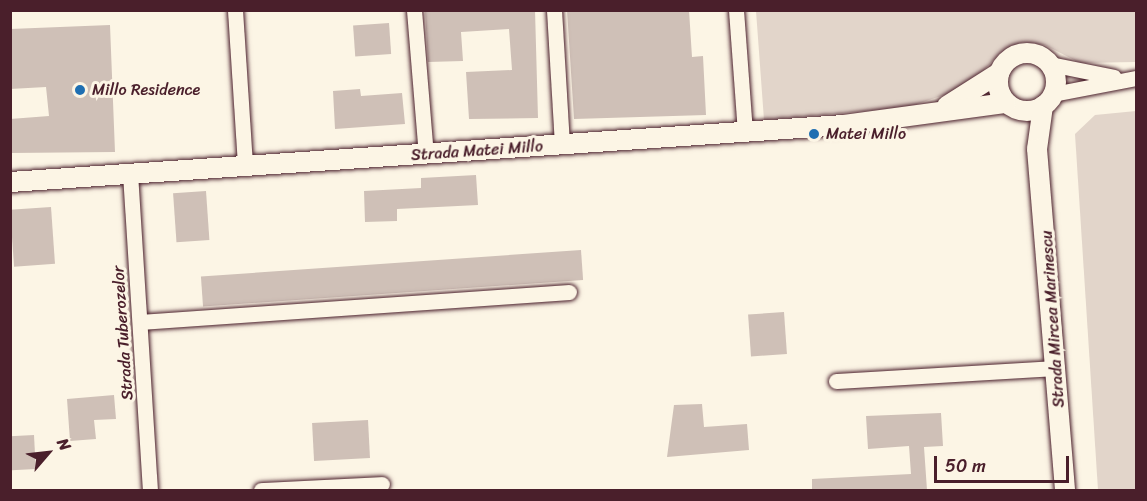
<!DOCTYPE html>
<html>
<head>
<meta charset="utf-8">
<style>
	body { margin:0 }
	#map { position:relative; width:1147px; height:501px; overflow:hidden; background:#fcf5e5; font-family:Sriracha,sans-serif }
	div>[style] { position:absolute }
	.green>* { inset:0; background:#e2d5ca }
	.building>* { inset:0; background:#cfc0b7; transform-origin:0 0 }
	.roads { filter:drop-shadow(0 0 2px #4a1f2b) drop-shadow(0 0 2px #4a1f2b) }
	.minor>* { height:15px; margin:-7.5px; padding:0 7.5px; transform-origin:7.5px; border-radius:7.5px; background:#fcf5e5 }
	.tertiary>* { height:20px; margin:-10px; padding:0 10px; transform-origin:10px; border-radius:10px; background:#fcf5e5 }
	.tertiary>.ring { margin:-10px; padding:0; box-sizing:content-box; background:none; border:20px solid #fcf5e5; border-radius:50% }
	.dots>* { width:16px; height:16px; translate:-50% -50%; box-sizing:border-box; border:3px solid #fcf5e5; border-radius:50% }
	span { translate:-50% -50%; white-space:nowrap; text-align:center; line-height:1.15; -webkit-text-stroke:6px #fcf5e5; paint-order:stroke }
	.poi-label { font-size:16px; color:#4a1f2b }
	.left { translate:0 -50%; text-align:left }
	.street-label { font-size:16px; color:#4a1f2b }
	.frame { position:absolute; inset:0; border:12px solid #4a1f2b; pointer-events:none }
	.north { position:absolute; left:18px; top:423px; width:60px; height:60px; -webkit-text-stroke:4px #fcf5e5; paint-order:stroke; rotate:62deg; font-size:16px; font-weight:700; line-height:24px; text-align:center; color:#4a1f2b }
	.north::after { content:''; display:block; margin:auto; width:21px; height:27px; background:#4a1f2b; clip-path:polygon(50% 0,100% 100%,50% 72%,0 100%) }
	.scale { position:absolute; left:934px; top:456px; width:135px; height:27px; box-sizing:border-box; border:3px solid #4a1f2b; border-top:0; padding-left:8px; font-size:18px; line-height:21px; white-space:nowrap; color:#4a1f2b; -webkit-text-stroke:4px #fcf5e5; paint-order:stroke }
</style>
</head>
<body>
<div id="map">
	<div class="green">
		<div style="clip-path:polygon(756px 11px,1136px 11px,1136px 62px,1080px 63px,1045px 45px,1023px 42px,1001px 52px,968px 87px,908px 107px,764px 120px)"></div>
		<div style="clip-path:polygon(1136px 111px,1136px 490px,1098px 490px,1075px 134px,1095px 115px)"></div>
	</div>
	<div class="building">
		<div style="clip-path:polygon(425px 10px,535px 10px,538px 118px,469px 119px,466px 72px,512px 70px,509px 29px,461px 32px,463px 61px,428px 62px)"></div>
		<div style="clip-path:polygon(567px 10px,689px 10px,692px 57px,703px 56px,706px 115px,574px 119px)"></div>
		<div style="left:389px;top:23px;width:31px;height:36px;rotate:86deg"></div>
		<div style="clip-path:polygon(110px 25px,115px 152px,10px 153px,10px 119px,49px 116px,46px 87px,10px 89px,10px 29px)"></div>
		<div style="clip-path:polygon(360px 89px,361px 96px,402px 93px,405px 124px,335px 129px,333px 91px)"></div>
		<div style="clip-path:polygon(476px 175px,478px 205px,397px 209px,397px 221px,365px 222px,364px 191px,421px 188px,421px 178px)"></div>
		<div style="left:206px;top:191px;width:49px;height:33px;rotate:86deg"></div>
		<div style="left:51px;top:207px;width:57px;height:41px;rotate:86deg"></div>
		<div style="left:581px;top:250px;width:30px;height:381px;rotate:86deg"></div>
		<div style="left:784px;top:312px;width:42px;height:36px;rotate:86deg"></div>
		<div style="clip-path:polygon(114px 395px,116px 419px,94px 420px,96px 439px,70px 441px,67px 399px)"></div>
		<div style="clip-path:polygon(702px 404px,704px 427px,747px 424px,749px 450px,667px 457px,674px 405px)"></div>
		<div style="clip-path:polygon(941px 413px,943px 446px,924px 447px,927px 490px,812px 490px,812px 479px,911px 474px,909px 446px,868px 449px,866px 416px)"></div>
		<div style="left:368px;top:420px;width:38px;height:56px;rotate:87deg"></div>
		<div style="left:34px;top:435px;width:34px;height:24px;rotate:87deg"></div>
	</div>
	<div class="roads">
		<div class="minor">
			<div style="left:235px;top:10px;width:156px;rotate:86.3deg"></div>
			<div style="left:414px;top:10px;width:145px;rotate:85.3deg"></div>
			<div style="left:554px;top:10px;width:136px;rotate:86.6deg"></div>
			<div style="left:736px;top:10px;width:123px;rotate:85.8deg"></div>
			<div style="left:1050px;top:64px;width:65px;rotate:11.5deg"></div>
			<div style="left:1053px;top:94px;width:85px;rotate:-10.9deg"></div>
			<div style="left:130px;top:173px;width:318px;rotate:86.4deg"></div>
			<div style="left:140px;top:322px;width:430px;rotate:-4deg"></div>
			<div style="left:836px;top:381px;width:221px;rotate:-3.4deg"></div>
			<div style="left:261px;top:490px;width:121px;rotate:-2.8deg"></div>
		</div>
		<div class="tertiary">
			<div class="ring" style="left:998px;top:53px;width:38px;height:38px"></div>
			<div style="left:947px;top:106px;width:62px;rotate:-32.4deg"></div>
			<div style="left:1043px;top:106px;width:43px;rotate:97.9deg"></div>
			<div style="left:1037px;top:149px;width:342px;rotate:85.3deg"></div>
			<div style="left:10px;top:182px;width:835px;rotate:-3.91deg"></div>
			<div style="left:843px;top:125px;width:164px;rotate:-7.7deg"></div>
		</div>
	</div>
	<div class="dots">
		<div style="left:80px;top:90px;background:#1f6fb2"></div>
		<div style="left:814px;top:134px;background:#1f6fb2"></div>
	</div>
	<div class="poi-label">
		<span class="left" style="left:92px;top:90px">Millo Residence</span>
		<span class="left" style="left:826px;top:134px">Matei Millo</span>
	</div>
	<div class="street-label">
		<span style="left:477px;top:151px;rotate:-4deg">Strada Matei Millo</span>
		<span style="left:1053px;top:319px;rotate:-94deg">Strada Mircea Marinescu</span>
		<span style="left:123px;top:333px;rotate:-94deg">Strada Tuberozelor</span>
	</div>
	<div class="frame"></div>
	<div class="north">N</div>
	<div class="scale">50 m</div>
</div>
</body>
</html>
